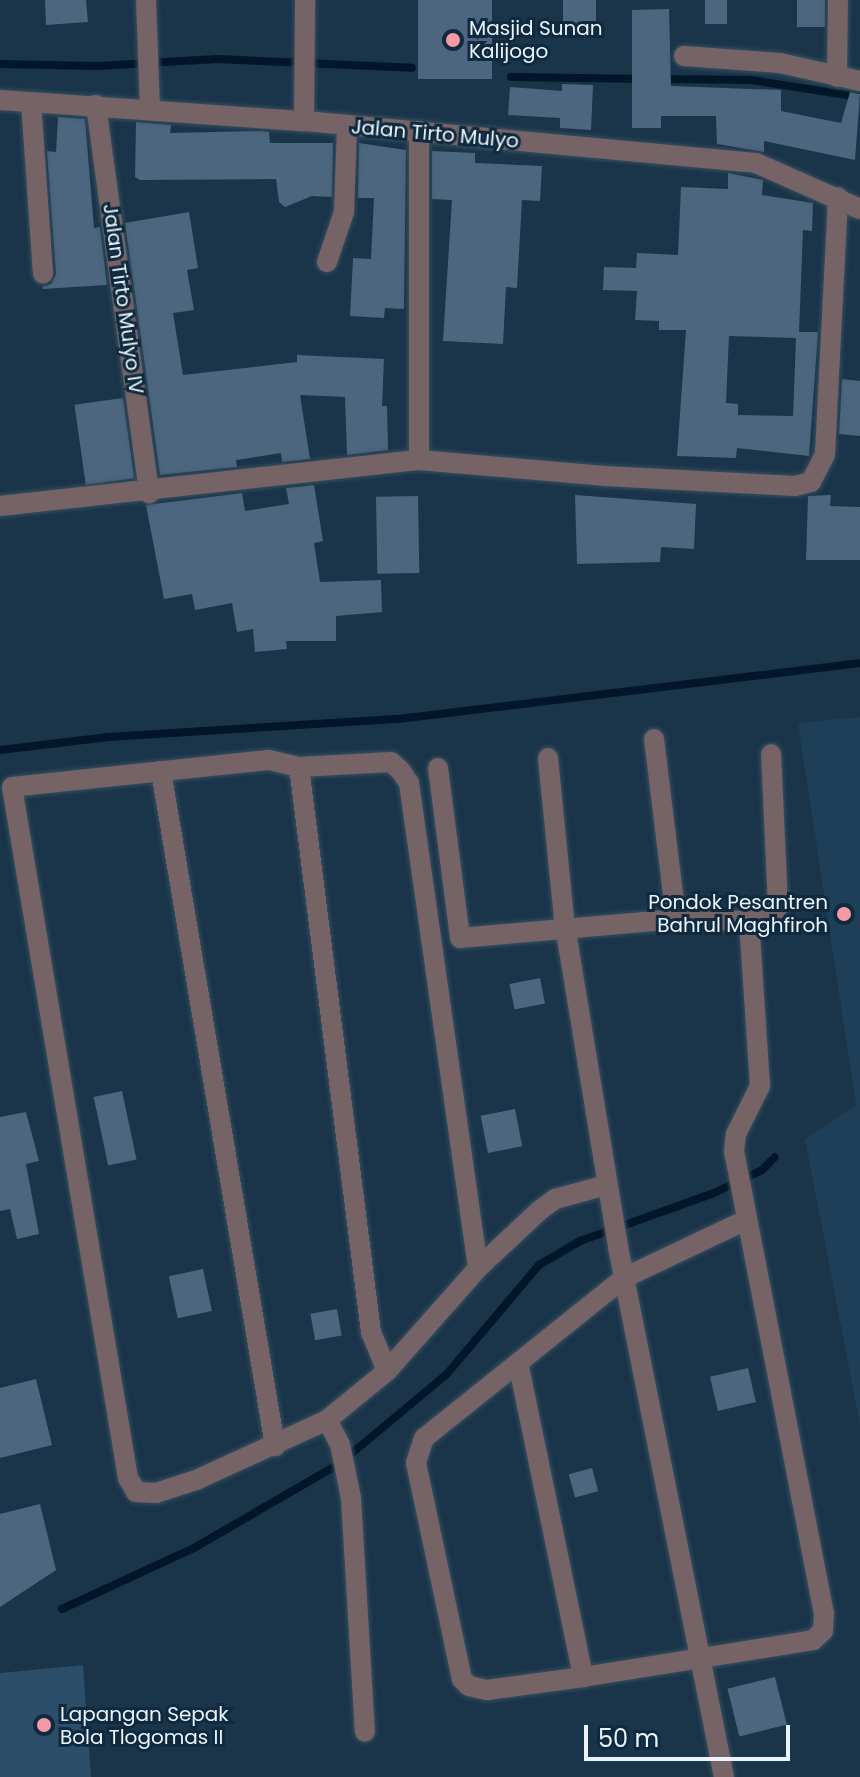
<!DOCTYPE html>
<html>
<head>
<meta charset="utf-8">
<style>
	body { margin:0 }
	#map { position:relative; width:860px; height:1777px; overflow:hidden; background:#1a3449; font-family:Poppins,sans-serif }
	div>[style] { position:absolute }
	.built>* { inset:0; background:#1e3f57 }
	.green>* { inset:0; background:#2d4e68 }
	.stream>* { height:8px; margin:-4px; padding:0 4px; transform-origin:4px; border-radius:4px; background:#011628 }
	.building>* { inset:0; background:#4b667e; transform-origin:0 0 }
	.roads { filter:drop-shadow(0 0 2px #374f62) drop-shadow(0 0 2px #374f62) }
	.minor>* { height:20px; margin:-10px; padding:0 10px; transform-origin:10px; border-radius:10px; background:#756365 }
	.dots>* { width:22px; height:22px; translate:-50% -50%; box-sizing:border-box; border:4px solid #0f2a3e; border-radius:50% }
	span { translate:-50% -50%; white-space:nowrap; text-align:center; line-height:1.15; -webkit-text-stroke:6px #0f2a3e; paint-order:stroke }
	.poi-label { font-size:20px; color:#ebf4fc }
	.left { translate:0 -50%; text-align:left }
	.right { translate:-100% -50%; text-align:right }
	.street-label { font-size:20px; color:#ebf4fc }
	.scale { position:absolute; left:584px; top:1725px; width:206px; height:36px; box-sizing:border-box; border:4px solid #ebf4fc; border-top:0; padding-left:10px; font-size:24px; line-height:28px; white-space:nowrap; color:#ebf4fc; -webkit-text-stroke:6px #0f2a3e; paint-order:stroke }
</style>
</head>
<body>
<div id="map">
	<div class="built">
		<div style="clip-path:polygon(860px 717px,860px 1425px,805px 1139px,856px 1105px,798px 723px)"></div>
	</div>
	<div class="green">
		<div style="clip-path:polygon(83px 1665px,91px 1777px,0 1777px,0 1673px)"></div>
	</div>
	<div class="stream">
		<div style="left:0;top:64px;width:98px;rotate:1.2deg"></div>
		<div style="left:98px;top:66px;width:119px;rotate:-3.4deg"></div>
		<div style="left:217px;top:59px;width:195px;rotate:2.6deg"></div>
		<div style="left:511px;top:77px;width:131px;rotate:0.9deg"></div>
		<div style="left:660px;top:79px;width:91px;rotate:0.6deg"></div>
		<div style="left:751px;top:80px;width:110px;rotate:8.9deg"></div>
		<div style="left:0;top:750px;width:109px;rotate:-6.9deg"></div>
		<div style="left:108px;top:737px;width:291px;rotate:-3.6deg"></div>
		<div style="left:398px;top:719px;width:465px;rotate:-6.9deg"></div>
		<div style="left:62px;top:1609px;width:145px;rotate:-24.8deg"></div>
		<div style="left:194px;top:1548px;width:168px;rotate:-30.1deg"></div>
		<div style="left:339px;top:1464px;width:139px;rotate:-39.8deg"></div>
		<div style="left:446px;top:1375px;width:144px;rotate:-49.8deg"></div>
		<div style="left:539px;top:1265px;width:48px;rotate:-30.3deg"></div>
		<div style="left:580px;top:1241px;width:142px;rotate:-19.7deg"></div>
		<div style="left:714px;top:1193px;width:53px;rotate:-25.6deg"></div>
		<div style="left:762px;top:1170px;width:18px;rotate:-45deg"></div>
	</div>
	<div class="building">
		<div style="clip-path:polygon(45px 0,86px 0,88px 22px,46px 25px)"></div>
		<div style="left:418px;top:0;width:74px;height:79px"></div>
		<div style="left:563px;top:0;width:33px;height:30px"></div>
		<div style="left:705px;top:0;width:22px;height:24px"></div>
		<div style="left:797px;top:0;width:28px;height:27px"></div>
		<div style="clip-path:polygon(669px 9px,671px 86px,781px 90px,781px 111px,841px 123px,850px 92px,860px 94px,855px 160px,764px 141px,764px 152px,717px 144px,716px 116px,661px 116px,661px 128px,632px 128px,632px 10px)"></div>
		<div style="clip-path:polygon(562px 84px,593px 85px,591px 130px,560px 128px,560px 118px,508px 115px,510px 87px,562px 91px)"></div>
		<div style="clip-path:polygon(58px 117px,85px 119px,94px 228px,100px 227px,107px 285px,43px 289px,42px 287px,51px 284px,56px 274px,47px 151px,56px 152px)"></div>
		<div style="clip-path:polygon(136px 122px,171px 125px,170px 133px,261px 131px,269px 132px,270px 143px,333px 143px,332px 197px,312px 196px,285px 207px,279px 202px,276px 179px,140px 180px,135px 177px)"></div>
		<div style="clip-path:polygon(359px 143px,406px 150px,404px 309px,385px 308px,384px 318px,350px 316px,353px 258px,371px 259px,374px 198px,358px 198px)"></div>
		<div style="clip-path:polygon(432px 151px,475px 153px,475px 163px,542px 166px,540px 201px,522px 200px,517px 288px,506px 287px,503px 344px,443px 341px,452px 200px,432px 199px)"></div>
		<div style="clip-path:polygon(evenodd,728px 173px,763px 180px,762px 195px,813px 203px,812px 231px,803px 230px,799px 332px,818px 332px,809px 456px,737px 448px,736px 458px,677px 456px,686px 330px,659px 330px,659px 321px,635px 320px,637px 291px,603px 290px,604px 267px,636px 268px,637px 253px,678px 255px,681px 187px,728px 189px,728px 173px,729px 336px,796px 338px,793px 416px,738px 415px,738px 404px,726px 403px,729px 336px)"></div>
		<div style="clip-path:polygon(189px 212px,198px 268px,187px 270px,194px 310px,173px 313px,183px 375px,297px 362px,297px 355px,384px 359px,382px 406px,387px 406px,388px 450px,347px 455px,345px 397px,300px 395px,310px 459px,282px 462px,281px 453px,236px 460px,237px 467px,160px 475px,125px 223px)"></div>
		<div style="clip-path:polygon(842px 379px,860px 381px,860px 436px,839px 434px)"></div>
		<div style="left:123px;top:398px;width:81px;height:49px;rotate:82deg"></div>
		<div style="clip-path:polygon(314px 485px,323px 541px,314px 543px,320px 582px,381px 580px,382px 612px,336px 616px,336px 641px,286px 641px,287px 649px,255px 652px,253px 629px,237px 632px,232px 603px,195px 610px,192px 594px,164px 599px,146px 505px,242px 493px,245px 511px,289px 504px,286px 488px)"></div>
		<div style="clip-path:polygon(575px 495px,696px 504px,694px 549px,661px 547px,660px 562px,577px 564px)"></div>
		<div style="clip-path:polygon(831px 495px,830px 506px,860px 507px,860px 560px,806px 560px,808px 496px)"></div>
		<div style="left:418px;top:496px;width:77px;height:42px;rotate:89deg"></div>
		<div style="left:540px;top:978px;width:26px;height:31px;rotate:79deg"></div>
		<div style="left:122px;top:1091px;width:70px;height:29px;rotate:78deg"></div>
		<div style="left:515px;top:1109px;width:38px;height:35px;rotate:79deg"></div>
		<div style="clip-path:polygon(26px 1112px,39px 1161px,26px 1164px,39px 1234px,17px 1239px,10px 1209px,0 1211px,0 1117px)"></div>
		<div style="left:203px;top:1269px;width:43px;height:35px;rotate:78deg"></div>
		<div style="left:337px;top:1309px;width:27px;height:27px;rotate:80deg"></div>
		<div style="left:748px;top:1368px;width:35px;height:39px;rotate:77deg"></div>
		<div style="clip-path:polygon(36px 1379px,52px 1445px,0 1458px,0 1388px)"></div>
		<div style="left:592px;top:1468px;width:24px;height:24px;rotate:75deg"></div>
		<div style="clip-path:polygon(40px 1504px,56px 1570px,0 1607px,0 1514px)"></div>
		<div style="left:775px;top:1677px;width:49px;height:49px;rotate:76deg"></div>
	</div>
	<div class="roads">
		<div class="minor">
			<div style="left:146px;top:0;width:108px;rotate:87.9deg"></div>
			<div style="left:684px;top:56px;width:96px;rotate:4.2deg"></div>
			<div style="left:780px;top:63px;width:82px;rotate:12.7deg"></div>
			<div style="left:837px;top:77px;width:77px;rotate:-89.3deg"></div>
			<div style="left:0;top:100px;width:305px;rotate:4deg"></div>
			<div style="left:304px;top:121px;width:454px;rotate:5.3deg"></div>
			<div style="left:756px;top:163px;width:114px;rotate:23.9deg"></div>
			<div style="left:31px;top:102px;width:172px;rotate:86deg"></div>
			<div style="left:96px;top:105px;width:392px;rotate:82.2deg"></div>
			<div style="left:304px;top:121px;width:121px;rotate:-89.5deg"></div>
			<div style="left:419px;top:131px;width:329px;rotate:90deg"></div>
			<div style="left:327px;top:262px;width:53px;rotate:-71.2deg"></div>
			<div style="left:344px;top:212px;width:87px;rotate:-88deg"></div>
			<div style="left:0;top:506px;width:422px;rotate:-6.3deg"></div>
			<div style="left:419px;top:460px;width:186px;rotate:4.9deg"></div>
			<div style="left:604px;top:476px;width:191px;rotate:3deg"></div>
			<div style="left:795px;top:486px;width:16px;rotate:-14deg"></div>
			<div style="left:811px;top:482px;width:31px;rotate:-63deg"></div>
			<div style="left:825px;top:454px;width:257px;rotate:-87.1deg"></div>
			<div style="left:654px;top:739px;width:181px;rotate:83deg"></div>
			<div style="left:548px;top:758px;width:170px;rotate:84.3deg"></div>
			<div style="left:299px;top:767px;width:570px;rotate:82.74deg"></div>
			<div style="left:371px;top:1332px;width:42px;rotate:67.7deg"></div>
			<div style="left:438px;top:768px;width:171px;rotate:82.6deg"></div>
			<div style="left:460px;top:938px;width:217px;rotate:-5deg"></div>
			<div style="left:676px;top:919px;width:73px;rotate:1.6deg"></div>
			<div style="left:749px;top:921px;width:25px;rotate:-18deg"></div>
			<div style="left:773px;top:913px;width:9px;rotate:-54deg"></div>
			<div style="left:778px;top:906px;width:152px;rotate:-92.6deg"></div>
			<div style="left:161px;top:771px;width:685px;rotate:80.41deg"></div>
			<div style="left:567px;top:938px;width:313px;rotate:80.6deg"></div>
			<div style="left:618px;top:1247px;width:540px;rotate:78.69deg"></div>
			<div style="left:746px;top:1220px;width:135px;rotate:154.6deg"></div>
			<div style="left:624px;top:1278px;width:256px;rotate:141.3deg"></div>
			<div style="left:424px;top:1438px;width:26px;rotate:108deg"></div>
			<div style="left:416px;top:1463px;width:221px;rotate:78deg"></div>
			<div style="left:462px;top:1679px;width:10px;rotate:45deg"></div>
			<div style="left:469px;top:1686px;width:18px;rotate:13deg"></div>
			<div style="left:487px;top:1690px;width:97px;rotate:-7.7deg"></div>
			<div style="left:583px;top:1677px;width:233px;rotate:-9.1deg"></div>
			<div style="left:813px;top:1640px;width:13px;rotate:-42deg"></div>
			<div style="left:823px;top:1631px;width:17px;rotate:-87deg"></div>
			<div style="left:824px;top:1614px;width:471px;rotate:-101deg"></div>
			<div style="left:734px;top:1152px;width:18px;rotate:-84deg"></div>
			<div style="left:736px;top:1134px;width:54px;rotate:-63.4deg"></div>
			<div style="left:760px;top:1086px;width:165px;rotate:-93.8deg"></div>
			<div style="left:478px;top:1268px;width:490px;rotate:-98.1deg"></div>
			<div style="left:409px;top:783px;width:14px;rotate:-124deg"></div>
			<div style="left:401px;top:771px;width:13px;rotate:-138deg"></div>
			<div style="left:391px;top:762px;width:92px;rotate:176.9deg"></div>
			<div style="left:299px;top:767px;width:32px;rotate:-167deg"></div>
			<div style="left:268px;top:760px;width:257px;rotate:174deg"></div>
			<div style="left:12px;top:787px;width:701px;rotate:80.47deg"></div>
			<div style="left:128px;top:1478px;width:16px;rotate:60deg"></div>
			<div style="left:136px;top:1492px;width:20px;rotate:3deg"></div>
			<div style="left:156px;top:1493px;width:42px;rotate:-18deg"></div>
			<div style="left:196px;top:1480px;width:144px;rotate:-24.6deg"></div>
			<div style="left:327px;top:1420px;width:77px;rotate:-39.2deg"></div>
			<div style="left:387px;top:1371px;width:137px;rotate:-48.5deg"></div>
			<div style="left:478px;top:1268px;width:85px;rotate:-43.1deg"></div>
			<div style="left:540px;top:1210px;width:19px;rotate:-36deg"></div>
			<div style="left:555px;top:1199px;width:54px;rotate:-15.1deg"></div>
			<div style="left:519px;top:1367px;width:317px;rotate:78.3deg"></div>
			<div style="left:327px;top:1420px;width:27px;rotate:62deg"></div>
			<div style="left:340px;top:1444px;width:55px;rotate:78.5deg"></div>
			<div style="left:351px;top:1498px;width:234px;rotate:86.6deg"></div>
		</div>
	</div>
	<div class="dots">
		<div style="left:453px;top:40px;background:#f49aa4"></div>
		<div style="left:844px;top:914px;background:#f49aa4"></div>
		<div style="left:44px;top:1725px;background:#f49aa4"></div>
	</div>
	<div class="poi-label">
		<span class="left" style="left:469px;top:40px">Masjid Sunan<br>Kalijogo</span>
		<span class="right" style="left:828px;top:914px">Pondok Pesantren<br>Bahrul Maghfiroh</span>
		<span class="left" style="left:60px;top:1726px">Lapangan Sepak<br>Bola Tlogomas II</span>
	</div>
	<div class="street-label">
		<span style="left:435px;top:134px;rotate:5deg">Jalan Tirto Mulyo</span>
		<span style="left:123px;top:299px;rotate:82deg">Jalan Tirto Mulyo IV</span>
	</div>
	<div class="scale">50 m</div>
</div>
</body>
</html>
